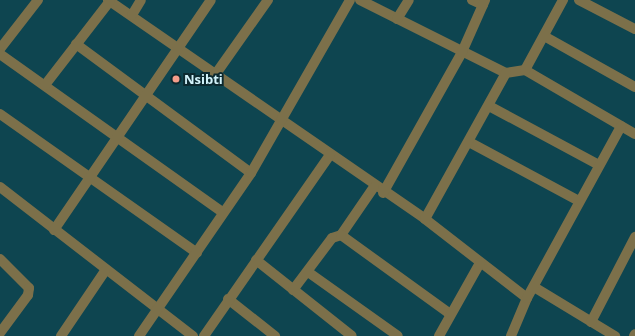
<!DOCTYPE html>
<html>
<head>
<meta charset="utf-8">
<style>
	body { margin:0 }
	#map { position:relative; width:635px; height:336px; overflow:hidden; background:#0e4550; font-family:"Open Sans",sans-serif }
	div>[style] { position:absolute }
	.minor>* { height:10px; margin:-5px; padding:0 5px; transform-origin:5px; border-radius:5px; background:#7c704a }
	.dots>* { width:11px; height:11px; translate:-50% -50%; box-sizing:border-box; border:2px solid #0c292f; border-radius:50% }
	span { translate:-50% -50%; white-space:nowrap; text-align:center; line-height:1.15; -webkit-text-stroke:4px #0c292f; paint-order:stroke }
	.poi-label { font-size:13px; color:#d3f4fc; font-weight:700 }
	.left { translate:0 -50%; text-align:left }
</style>
</head>
<body>
<div id="map">
	<div class="minor">
		<div style="left:108px;top:0;width:385px;rotate:34.6deg"></div>
		<div style="left:425px;top:219px;width:129px;rotate:37.8deg"></div>
		<div style="left:360px;top:0;width:163px;rotate:26.6deg"></div>
		<div style="left:506px;top:73px;width:19px;rotate:-9deg"></div>
		<div style="left:525px;top:70px;width:127px;rotate:30.2deg"></div>
		<div style="left:472px;top:0;width:12px;rotate:24deg"></div>
		<div style="left:579px;top:0;width:63px;rotate:27.4deg"></div>
		<div style="left:132px;top:15px;width:17px;rotate:-59deg"></div>
		<div style="left:397px;top:19px;width:22px;rotate:-58deg"></div>
		<div style="left:544px;top:36px;width:104px;rotate:29.3deg"></div>
		<div style="left:76px;top:44px;width:217px;rotate:36.4deg"></div>
		<div style="left:0;top:49px;width:62px;rotate:-52.2deg"></div>
		<div style="left:0;top:54px;width:272px;rotate:35.4deg"></div>
		<div style="left:525px;top:70px;width:80px;rotate:-61.5deg"></div>
		<div style="left:215px;top:75px;width:92px;rotate:-54.8deg"></div>
		<div style="left:45px;top:85px;width:106px;rotate:-52.3deg"></div>
		<div style="left:489px;top:106px;width:125px;rotate:28.2deg"></div>
		<div style="left:0;top:114px;width:241px;rotate:35.2deg"></div>
		<div style="left:469px;top:142px;width:125px;rotate:28.2deg"></div>
		<div style="left:0;top:187px;width:244px;rotate:37.7deg"></div>
		<div style="left:383px;top:193px;width:162px;rotate:-60.7deg"></div>
		<div style="left:462px;top:52px;width:57px;rotate:-66.1deg"></div>
		<div style="left:425px;top:219px;width:167px;rotate:-61deg"></div>
		<div style="left:54px;top:230px;width:278px;rotate:-55.7deg"></div>
		<div style="left:341px;top:235px;width:58px;rotate:-55.5deg"></div>
		<div style="left:0;top:259px;width:41px;rotate:45deg"></div>
		<div style="left:29px;top:288px;width:7px;rotate:98deg"></div>
		<div style="left:28px;top:295px;width:47px;rotate:126.4deg"></div>
		<div style="left:256px;top:260px;width:122px;rotate:38.4deg"></div>
		<div style="left:308px;top:272px;width:110px;rotate:35.4deg"></div>
		<div style="left:534px;top:287px;width:95px;rotate:31.2deg"></div>
		<div style="left:293px;top:290px;width:65px;rotate:-53.1deg"></div>
		<div style="left:332px;top:238px;width:9px;rotate:-18deg"></div>
		<div style="left:341px;top:235px;width:135px;rotate:35.9deg"></div>
		<div style="left:228px;top:299px;width:60px;rotate:38.2deg"></div>
		<div style="left:591px;top:322px;width:96px;rotate:-62.6deg"></div>
		<div style="left:61px;top:336px;width:78px;rotate:-55.9deg"></div>
		<div style="left:139px;top:336px;width:198px;rotate:-55.5deg"></div>
		<div style="left:251px;top:173px;width:199px;rotate:-60.2deg"></div>
		<div style="left:204px;top:336px;width:221px;rotate:-55.2deg"></div>
		<div style="left:439px;top:336px;width:84px;rotate:-60.7deg"></div>
		<div style="left:511px;top:336px;width:41px;rotate:-67.2deg"></div>
		<div style="left:527px;top:298px;width:196px;rotate:-61.3deg"></div>
		<div style="left:634px;top:336px;width:2px;rotate:-63deg"></div>
	</div>
	<div class="dots">
		<div style="left:176px;top:79px;background:#f49d8b"></div>
	</div>
	<div class="poi-label">
		<span class="left" style="left:184px;top:79px">Nsibti</span>
	</div>
</div>
</body>
</html>
